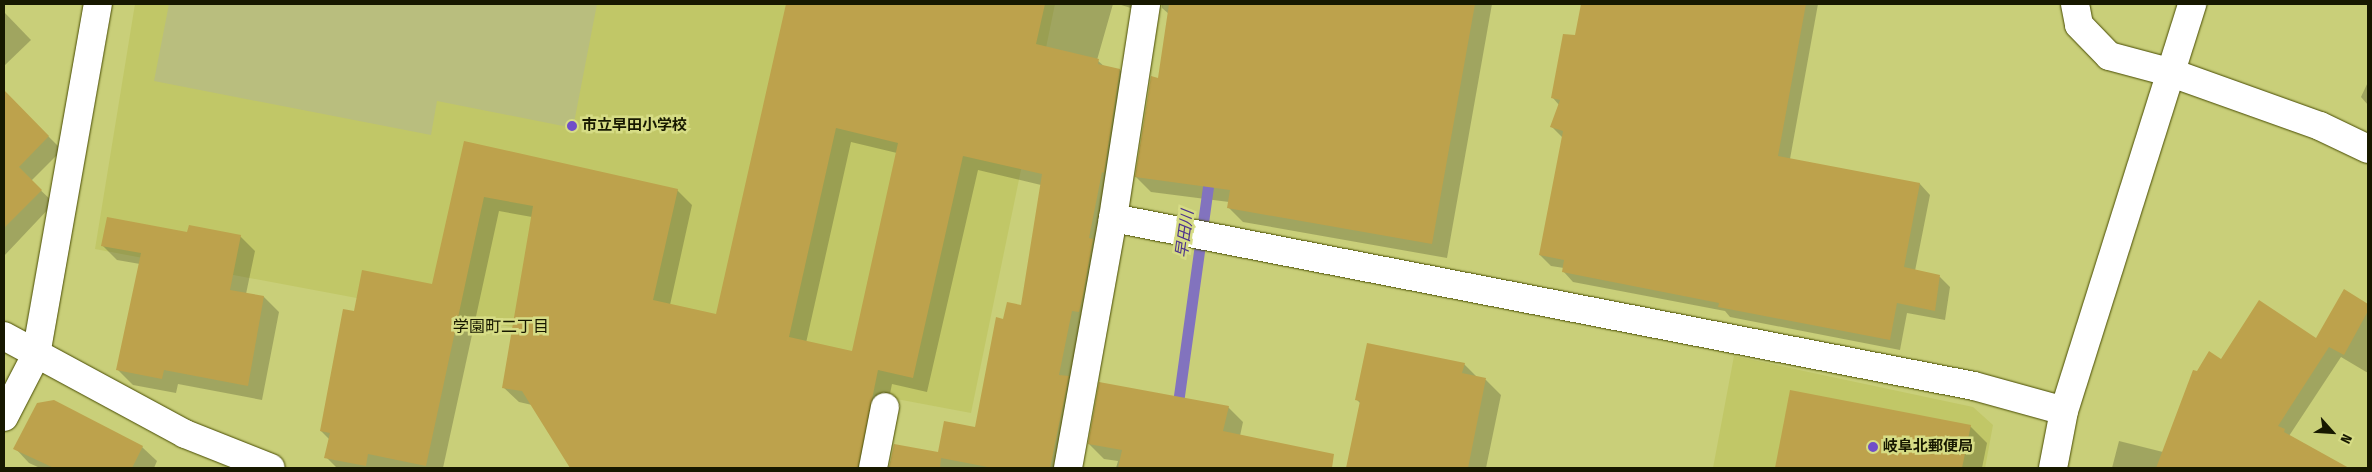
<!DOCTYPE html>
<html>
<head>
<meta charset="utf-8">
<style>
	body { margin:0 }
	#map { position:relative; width:2372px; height:472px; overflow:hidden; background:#c9cf79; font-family:"Fira Sans Condensed","Noto Sans JP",sans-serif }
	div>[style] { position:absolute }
	.built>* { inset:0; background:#c1c767 }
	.green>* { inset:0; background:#b9be7e }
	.shadow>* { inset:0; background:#0003 }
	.stream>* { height:11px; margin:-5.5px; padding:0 5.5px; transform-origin:5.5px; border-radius:5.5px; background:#8273be }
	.building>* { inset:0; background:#bda24c }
	.roads { filter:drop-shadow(0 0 1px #484b00) drop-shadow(0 0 1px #484b00) }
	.minor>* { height:28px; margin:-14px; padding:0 14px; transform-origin:14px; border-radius:14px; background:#fff }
	.dots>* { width:14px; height:14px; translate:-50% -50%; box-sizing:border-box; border:2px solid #d6dc85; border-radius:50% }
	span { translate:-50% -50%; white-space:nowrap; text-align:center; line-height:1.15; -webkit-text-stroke:5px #d6dc85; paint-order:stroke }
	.poi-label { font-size:15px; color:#171800; font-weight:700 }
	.left { translate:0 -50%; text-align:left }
	.water-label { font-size:16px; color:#4c328c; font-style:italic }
	.neighbourhood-label { font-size:16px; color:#171800 }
	.frame { position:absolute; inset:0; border:5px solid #171800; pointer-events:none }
	.north { position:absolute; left:2307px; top:407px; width:50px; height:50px; -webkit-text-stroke:4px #d6dc85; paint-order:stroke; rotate:116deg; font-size:14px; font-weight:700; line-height:20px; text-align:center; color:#171800 }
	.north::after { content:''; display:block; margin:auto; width:18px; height:22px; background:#171800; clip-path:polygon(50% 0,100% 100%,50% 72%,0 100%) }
</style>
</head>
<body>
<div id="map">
	<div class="built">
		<div style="clip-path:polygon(135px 4px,1055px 4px,971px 413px,95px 249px)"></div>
		<div style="clip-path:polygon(1734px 356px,1973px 407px,1993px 425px,1985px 468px,1713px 468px)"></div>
	</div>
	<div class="green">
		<div style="clip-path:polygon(169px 4px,597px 4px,573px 128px,437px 101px,431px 135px,154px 81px)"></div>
	</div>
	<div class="shadow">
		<div style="clip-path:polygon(evenodd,787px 4px,899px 4px,929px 10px,930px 4px,1113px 4px,1097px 60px,1105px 67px,1120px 70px,1135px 85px,1068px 468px,889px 468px,895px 445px,939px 453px,976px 429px,1004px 321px,1022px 306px,1041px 185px,978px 170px,927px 392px,892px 384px,875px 468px,571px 468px,532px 405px,519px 402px,503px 387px,532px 217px,499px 211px,443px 468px,337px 468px,326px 457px,329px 439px,321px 431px,355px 313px,433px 286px,465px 142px,677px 190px,692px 205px,670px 305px,717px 315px,787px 4px,851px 142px,897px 153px,853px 353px,806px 343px,851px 142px)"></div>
		<div style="clip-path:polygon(1118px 4px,1160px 4px,1155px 4px,1147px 13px)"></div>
		<div style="clip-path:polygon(1162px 4px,1492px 4px,1447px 258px,1243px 222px,1228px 207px,1229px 202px,1151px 192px,1136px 177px,1159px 79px,1169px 14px,1162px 8px)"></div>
		<div style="clip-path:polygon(1583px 4px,1818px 4px,1790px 159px,1920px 184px,1930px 195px,1915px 271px,1940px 277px,1950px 287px,1945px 320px,1907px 313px,1900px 350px,1730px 317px,1725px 311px,1573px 282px,1563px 271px,1564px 268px,1551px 266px,1540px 255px,1563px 138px,1552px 127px,1559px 105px,1553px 98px,1576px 37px)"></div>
		<div style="clip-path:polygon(4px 12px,31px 40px,4px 66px)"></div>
		<div style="clip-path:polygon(2368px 82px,2368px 105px,2361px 97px)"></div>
		<div style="clip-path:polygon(4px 92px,62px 150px,31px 181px,54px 203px,4px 256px)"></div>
		<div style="clip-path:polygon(188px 234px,240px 236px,255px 251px,246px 294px,264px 297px,279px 312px,262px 400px,178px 384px,176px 393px,133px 385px,118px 370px,140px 264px,117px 260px,103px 246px)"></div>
		<div style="clip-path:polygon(2368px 303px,2368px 373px,2341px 357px,2289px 436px,2347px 468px,2112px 468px,2119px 441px,2163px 452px,2197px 373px,2222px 360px,2317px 339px)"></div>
		<div style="clip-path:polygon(1464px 364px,1478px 378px,1486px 380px,1501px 395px,1486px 468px,1348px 468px,1361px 404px,1357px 400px)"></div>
		<div style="clip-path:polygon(1791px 392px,1970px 426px,1987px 443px,1982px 468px,1776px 468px)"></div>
		<div style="clip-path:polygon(1228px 407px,1243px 422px,1240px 436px,1305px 461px,1303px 468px,1116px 468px,1118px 461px,1104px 459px,1089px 444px)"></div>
		<div style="clip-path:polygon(142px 447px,157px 461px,154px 468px,40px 468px,29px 463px,15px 448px)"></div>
	</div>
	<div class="stream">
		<div style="left:1177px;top:410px;width:239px;rotate:-82.1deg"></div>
	</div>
	<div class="building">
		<div style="clip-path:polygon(evenodd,786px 4px,1045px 4px,1036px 44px,1099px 59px,1098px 64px,1120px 69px,1104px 173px,1102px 172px,1089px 238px,1093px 239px,1083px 295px,1079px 312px,1072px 311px,1059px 375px,1069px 376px,1050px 468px,993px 468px,941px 458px,940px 468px,889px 468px,894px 444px,938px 452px,944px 421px,975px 427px,996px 317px,1003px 319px,1007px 302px,1021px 305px,1042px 174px,963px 156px,913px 378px,878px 370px,858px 468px,570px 468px,522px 391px,502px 388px,533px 206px,484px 197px,426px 466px,368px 454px,366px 466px,324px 458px,330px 433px,320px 431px,343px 309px,354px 311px,362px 270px,432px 284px,464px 141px,678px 189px,653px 300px,716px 314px,786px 4px,836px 128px,898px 143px,852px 351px,789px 337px,836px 128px)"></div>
		<div style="clip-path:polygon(1169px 4px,1475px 4px,1432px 244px,1227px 208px,1230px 190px,1135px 177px,1151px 76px,1158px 78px)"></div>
		<div style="clip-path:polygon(1581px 4px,1806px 4px,1778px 156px,1920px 183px,1904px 267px,1940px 275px,1935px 311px,1897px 303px,1890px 340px,1718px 307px,1719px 303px,1562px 272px,1564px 260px,1539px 255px,1563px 131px,1550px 127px,1560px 100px,1551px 98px,1563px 34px,1575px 35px)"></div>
		<div style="clip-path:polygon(4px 90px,49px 136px,19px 167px,42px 190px,4px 228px)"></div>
		<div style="clip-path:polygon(107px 217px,187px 232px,189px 225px,241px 235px,230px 290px,264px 296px,248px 386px,164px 370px,162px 379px,116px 370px,141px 253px,101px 246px)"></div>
		<div style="clip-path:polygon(2344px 289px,2368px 304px,2368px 311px,2344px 355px,2329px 347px,2278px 426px,2285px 429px,2284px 432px,2349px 468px,2156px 468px,2193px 370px,2197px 371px,2209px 351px,2221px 359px,2259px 300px,2316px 338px)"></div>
		<div style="clip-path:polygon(1367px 343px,1465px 363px,1462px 373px,1486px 378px,1468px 468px,1346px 468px,1360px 401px,1355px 400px)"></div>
		<div style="clip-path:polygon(1099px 382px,1229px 406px,1223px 431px,1334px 454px,1332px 468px,1118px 468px,1122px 450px,1088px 444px)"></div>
		<div style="clip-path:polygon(1790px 390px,1971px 425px,1962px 468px,1775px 468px)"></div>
		<div style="clip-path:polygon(54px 400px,143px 446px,132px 468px,54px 468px,13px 449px,37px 403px)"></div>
	</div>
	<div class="roads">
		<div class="minor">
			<div style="left:2075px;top:4px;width:21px;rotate:79deg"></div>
			<div style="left:2079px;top:25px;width:43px;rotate:45.9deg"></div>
			<div style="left:2109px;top:56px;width:62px;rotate:14.9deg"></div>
			<div style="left:2169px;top:72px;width:160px;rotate:19.7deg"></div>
			<div style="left:2320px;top:126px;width:53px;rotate:25.6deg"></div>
			<div style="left:1113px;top:218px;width:217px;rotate:-81.2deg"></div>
			<div style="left:4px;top:336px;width:206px;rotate:28.4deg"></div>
			<div style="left:185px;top:434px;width:92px;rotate:21.6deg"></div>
			<div style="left:4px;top:417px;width:70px;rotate:-62.7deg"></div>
			<div style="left:36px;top:355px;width:356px;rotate:-80deg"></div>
			<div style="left:873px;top:468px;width:62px;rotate:-78.9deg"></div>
			<div style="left:1068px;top:468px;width:254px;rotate:-79.8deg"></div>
			<div style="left:1113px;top:218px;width:877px;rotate:11.04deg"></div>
			<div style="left:1974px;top:386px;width:93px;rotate:15.5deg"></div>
			<div style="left:2053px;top:468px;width:58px;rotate:-79.1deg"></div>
			<div style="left:2064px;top:411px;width:427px;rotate:-72.5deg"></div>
		</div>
	</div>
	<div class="dots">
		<div style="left:572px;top:126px;background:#704ec8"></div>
		<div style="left:1873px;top:447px;background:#704ec8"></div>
	</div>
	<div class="poi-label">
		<span class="left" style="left:582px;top:126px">市立早田小学校</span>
		<span class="left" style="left:1883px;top:447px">岐阜北郵便局</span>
	</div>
	<div class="water-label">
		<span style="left:1185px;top:234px;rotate:-82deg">早田川</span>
	</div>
	<div class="neighbourhood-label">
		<span style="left:501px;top:327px">学園町二丁目</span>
	</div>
	<div class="frame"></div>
	<div class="north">N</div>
</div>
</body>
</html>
